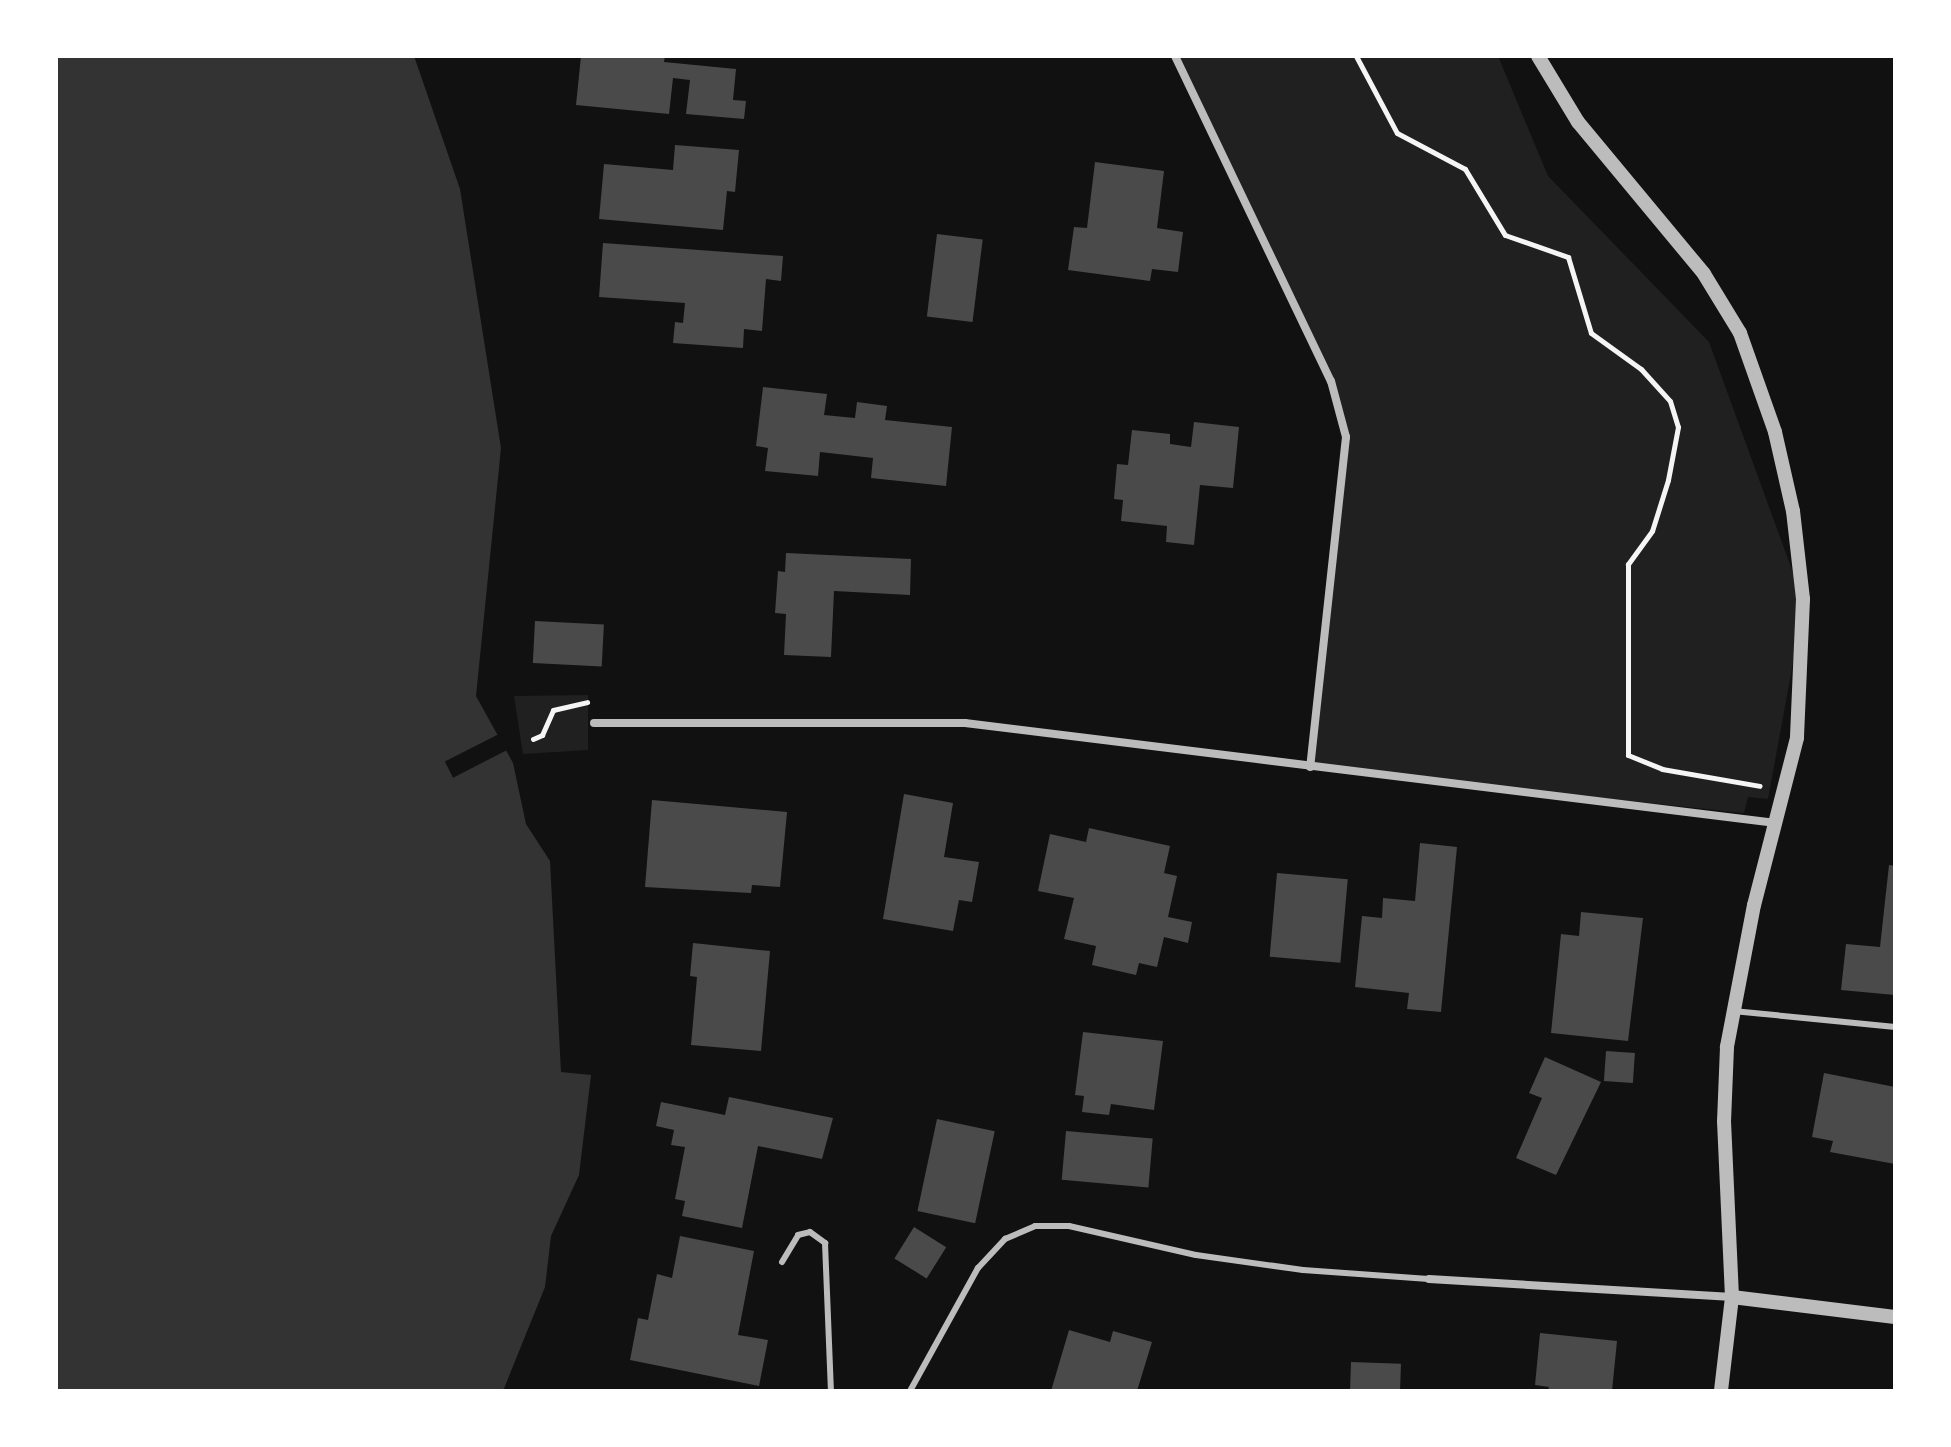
<!DOCTYPE html>
<html>
<head>
<meta charset="utf-8">
<style>
	body { margin:0 }
	#map { position:relative; width:1951px; height:1447px; overflow:hidden; background:#111; font-family:Merriweather,serif }
	div>[style] { position:absolute }
	.green>* { inset:0; background:#202020 }
	.water>* { inset:0; background:#333 }
	.pier>* { inset:0; background:#111; transform-origin:0 0 }
	.building>* { inset:0; background:#4a4a4a; transform-origin:0 0 }
	.path>* { height:5px; margin:-2.5px; padding:0 2.5px; transform-origin:2.5px; border-radius:2.5px; background:#f5f5f5 }
	.service>* { height:6px; margin:-3px; padding:0 3px; transform-origin:3px; border-radius:3px; background:#bcbcbc }
	.minor>* { height:8px; margin:-4px; padding:0 4px; transform-origin:4px; border-radius:4px; background:#bcbcbc }
	.tertiary>* { height:14px; margin:-7px; padding:0 7px; transform-origin:7px; border-radius:7px; background:#bcbcbc }
	span { translate:-50% -50%; white-space:nowrap; text-align:center; line-height:1.15; -webkit-text-stroke:6px #fff; paint-order:stroke }
	.frame { position:absolute; inset:0; border:58px solid #fff; pointer-events:none }
</style>
</head>
<body>
<div id="map">
	<div class="green">
		<div style="clip-path:polygon(1178px 56px,1498px 56px,1548px 176px,1709px 342px,1804px 603px,1768px 799px,1748px 797px,1744px 813px,1310px 767px,1346px 437px,1339px 404px)"></div>
		<div style="clip-path:polygon(588px 695px,588px 750px,523px 754px,514px 696px)"></div>
	</div>
	<div class="water">
		<div style="clip-path:polygon(56px 56px,414px 56px,460px 189px,501px 448px,476px 696px,513px 763px,526px 824px,550px 861px,561px 1072px,591px 1075px,579px 1175px,551px 1236px,545px 1287px,503px 1391px,56px 1391px)"></div>
	</div>
	<div class="pier">
		<div style="left:501px;top:733px;width:18px;height:63px;rotate:63deg"></div>
	</div>
	<div class="building">
		<div style="clip-path:polygon(581px 56px,665px 56px,664px 62px,736px 69px,733px 100px,746px 101px,744px 119px,686px 114px,690px 80px,673px 78px,669px 114px,576px 105px)"></div>
		<div style="clip-path:polygon(675px 145px,739px 150px,735px 192px,727px 191px,723px 230px,599px 219px,604px 164px,673px 170px)"></div>
		<div style="clip-path:polygon(1095px 162px,1164px 171px,1157px 228px,1183px 232px,1178px 272px,1152px 269px,1150px 281px,1068px 270px,1074px 227px,1087px 228px)"></div>
		<div style="left:937px;top:234px;width:46px;height:83px;rotate:7deg"></div>
		<div style="clip-path:polygon(603px 243px,783px 256px,781px 281px,766px 279px,762px 331px,744px 329px,743px 348px,673px 343px,675px 322px,683px 323px,685px 303px,599px 297px)"></div>
		<div style="clip-path:polygon(763px 387px,827px 394px,824px 415px,855px 418px,857px 402px,887px 406px,885px 420px,952px 427px,946px 486px,871px 478px,873px 458px,820px 452px,818px 476px,765px 471px,768px 448px,756px 446px)"></div>
		<div style="clip-path:polygon(1194px 422px,1239px 427px,1233px 488px,1200px 485px,1194px 545px,1166px 542px,1167px 526px,1121px 521px,1123px 500px,1114px 499px,1117px 464px,1128px 465px,1132px 430px,1170px 434px,1170px 444px,1191px 447px)"></div>
		<div style="clip-path:polygon(786px 553px,911px 559px,910px 595px,834px 591px,831px 657px,784px 655px,786px 614px,775px 613px,778px 571px,785px 572px)"></div>
		<div style="left:535px;top:621px;width:69px;height:42px;rotate:3deg"></div>
		<div style="clip-path:polygon(904px 794px,953px 803px,944px 857px,979px 862px,972px 902px,959px 900px,953px 931px,883px 919px)"></div>
		<div style="clip-path:polygon(652px 800px,787px 812px,780px 887px,752px 885px,751px 893px,645px 887px)"></div>
		<div style="clip-path:polygon(1089px 828px,1170px 846px,1164px 873px,1177px 876px,1168px 917px,1192px 922px,1188px 943px,1164px 937px,1157px 967px,1139px 963px,1136px 975px,1092px 965px,1096px 946px,1064px 939px,1074px 898px,1038px 891px,1050px 834px,1086px 842px)"></div>
		<div style="clip-path:polygon(1420px 843px,1457px 847px,1441px 1012px,1407px 1009px,1409px 993px,1355px 987px,1362px 916px,1382px 918px,1383px 898px,1415px 901px)"></div>
		<div style="clip-path:polygon(1889px 865px,1895px 866px,1895px 995px,1841px 990px,1846px 944px,1880px 947px)"></div>
		<div style="left:1277px;top:873px;width:71px;height:84px;rotate:5deg"></div>
		<div style="clip-path:polygon(1581px 912px,1643px 918px,1628px 1041px,1551px 1033px,1561px 934px,1579px 936px)"></div>
		<div style="clip-path:polygon(693px 943px,770px 951px,761px 1051px,691px 1045px,697px 977px,690px 976px)"></div>
		<div style="clip-path:polygon(1083px 1032px,1163px 1041px,1154px 1110px,1111px 1104px,1109px 1115px,1082px 1112px,1084px 1096px,1075px 1095px)"></div>
		<div style="left:1606px;top:1051px;width:29px;height:30px;rotate:4deg"></div>
		<div style="clip-path:polygon(1545px 1057px,1601px 1082px,1556px 1175px,1516px 1158px,1542px 1098px,1529px 1093px)"></div>
		<div style="clip-path:polygon(1824px 1073px,1895px 1087px,1895px 1164px,1830px 1152px,1833px 1141px,1812px 1137px)"></div>
		<div style="clip-path:polygon(729px 1097px,833px 1118px,822px 1159px,758px 1146px,742px 1228px,682px 1216px,685px 1201px,675px 1199px,685px 1147px,671px 1145px,674px 1130px,656px 1126px,661px 1102px,725px 1115px)"></div>
		<div style="left:937px;top:1119px;width:59px;height:94px;rotate:12deg"></div>
		<div style="left:1066px;top:1131px;width:87px;height:49px;rotate:5deg"></div>
		<div style="left:914px;top:1227px;width:38px;height:37px;rotate:32deg"></div>
		<div style="clip-path:polygon(680px 1236px,754px 1251px,738px 1335px,768px 1340px,759px 1386px,630px 1360px,638px 1318px,648px 1320px,657px 1274px,672px 1278px)"></div>
		<div style="clip-path:polygon(1069px 1330px,1110px 1342px,1113px 1331px,1152px 1342px,1137px 1391px,1051px 1391px)"></div>
		<div style="clip-path:polygon(1540px 1333px,1617px 1341px,1612px 1391px,1548px 1391px,1549px 1387px,1535px 1385px)"></div>
		<div style="left:1351px;top:1362px;width:50px;height:29px;rotate:2deg"></div>
	</div>
	<div class="path">
		<div style="left:1356px;top:56px;width:87px;rotate:62deg"></div>
		<div style="left:1397px;top:133px;width:77px;rotate:27.9deg"></div>
		<div style="left:1465px;top:169px;width:77px;rotate:58.8deg"></div>
		<div style="left:1505px;top:235px;width:67px;rotate:19.2deg"></div>
		<div style="left:1568px;top:257px;width:79px;rotate:73.2deg"></div>
		<div style="left:1591px;top:333px;width:62px;rotate:35.8deg"></div>
		<div style="left:1641px;top:369px;width:43px;rotate:47.8deg"></div>
		<div style="left:1670px;top:401px;width:27px;rotate:73deg"></div>
		<div style="left:1678px;top:427px;width:54px;rotate:100.7deg"></div>
		<div style="left:1668px;top:480px;width:53px;rotate:107.4deg"></div>
		<div style="left:1652px;top:531px;width:41px;rotate:126deg"></div>
		<div style="left:1628px;top:564px;width:191px;rotate:90deg"></div>
		<div style="left:1628px;top:755px;width:37px;rotate:22deg"></div>
		<div style="left:1662px;top:769px;width:99px;rotate:9.8deg"></div>
		<div style="left:533px;top:739px;width:10px;rotate:-24deg"></div>
		<div style="left:542px;top:735px;width:27px;rotate:-66deg"></div>
		<div style="left:553px;top:710px;width:35px;rotate:-13deg"></div>
	</div>
	<div class="service">
		<div style="left:1733px;top:1011px;width:163px;rotate:5.6deg"></div>
		<div style="left:782px;top:1262px;width:31px;rotate:-59deg"></div>
		<div style="left:798px;top:1235px;width:12px;rotate:-14deg"></div>
		<div style="left:810px;top:1232px;width:19px;rotate:36deg"></div>
		<div style="left:825px;top:1243px;width:148px;rotate:87.7deg"></div>
		<div style="left:910px;top:1391px;width:141px;rotate:-61.1deg"></div>
		<div style="left:978px;top:1268px;width:40px;rotate:-47deg"></div>
		<div style="left:1005px;top:1239px;width:33px;rotate:-23deg"></div>
		<div style="left:1035px;top:1226px;width:34px"></div>
		<div style="left:1069px;top:1226px;width:130px;rotate:12.9deg"></div>
		<div style="left:1196px;top:1255px;width:108px;rotate:8deg"></div>
		<div style="left:1303px;top:1270px;width:126px;rotate:4.1deg"></div>
	</div>
	<div class="minor">
		<div style="left:1175px;top:56px;width:361px;rotate:64.4deg"></div>
		<div style="left:1331px;top:381px;width:58px;rotate:75deg"></div>
		<div style="left:1346px;top:437px;width:332px;rotate:96.2deg"></div>
		<div style="left:594px;top:723px;width:371px"></div>
		<div style="left:965px;top:723px;width:817px;rotate:7.03deg"></div>
		<div style="left:1429px;top:1279px;width:304px;rotate:3.4deg"></div>
	</div>
	<div class="tertiary">
		<div style="left:1538px;top:56px;width:77px;rotate:58.8deg"></div>
		<div style="left:1578px;top:122px;width:197px;rotate:50.3deg"></div>
		<div style="left:1704px;top:274px;width:69px;rotate:58.6deg"></div>
		<div style="left:1740px;top:333px;width:105px;rotate:70.5deg"></div>
		<div style="left:1775px;top:432px;width:81px;rotate:77.2deg"></div>
		<div style="left:1793px;top:511px;width:89px;rotate:83.5deg"></div>
		<div style="left:1803px;top:599px;width:139px;rotate:92.5deg"></div>
		<div style="left:1797px;top:738px;width:172px;rotate:104.4deg"></div>
		<div style="left:1754px;top:905px;width:145px;rotate:100.8deg"></div>
		<div style="left:1727px;top:1047px;width:74px;rotate:92.3deg"></div>
		<div style="left:1724px;top:1121px;width:176px;rotate:87.4deg"></div>
		<div style="left:1732px;top:1297px;width:95px;rotate:96.7deg"></div>
		<div style="left:1732px;top:1297px;width:164px;rotate:7deg"></div>
	</div>
	<div class="frame"></div>
</div>
</body>
</html>
